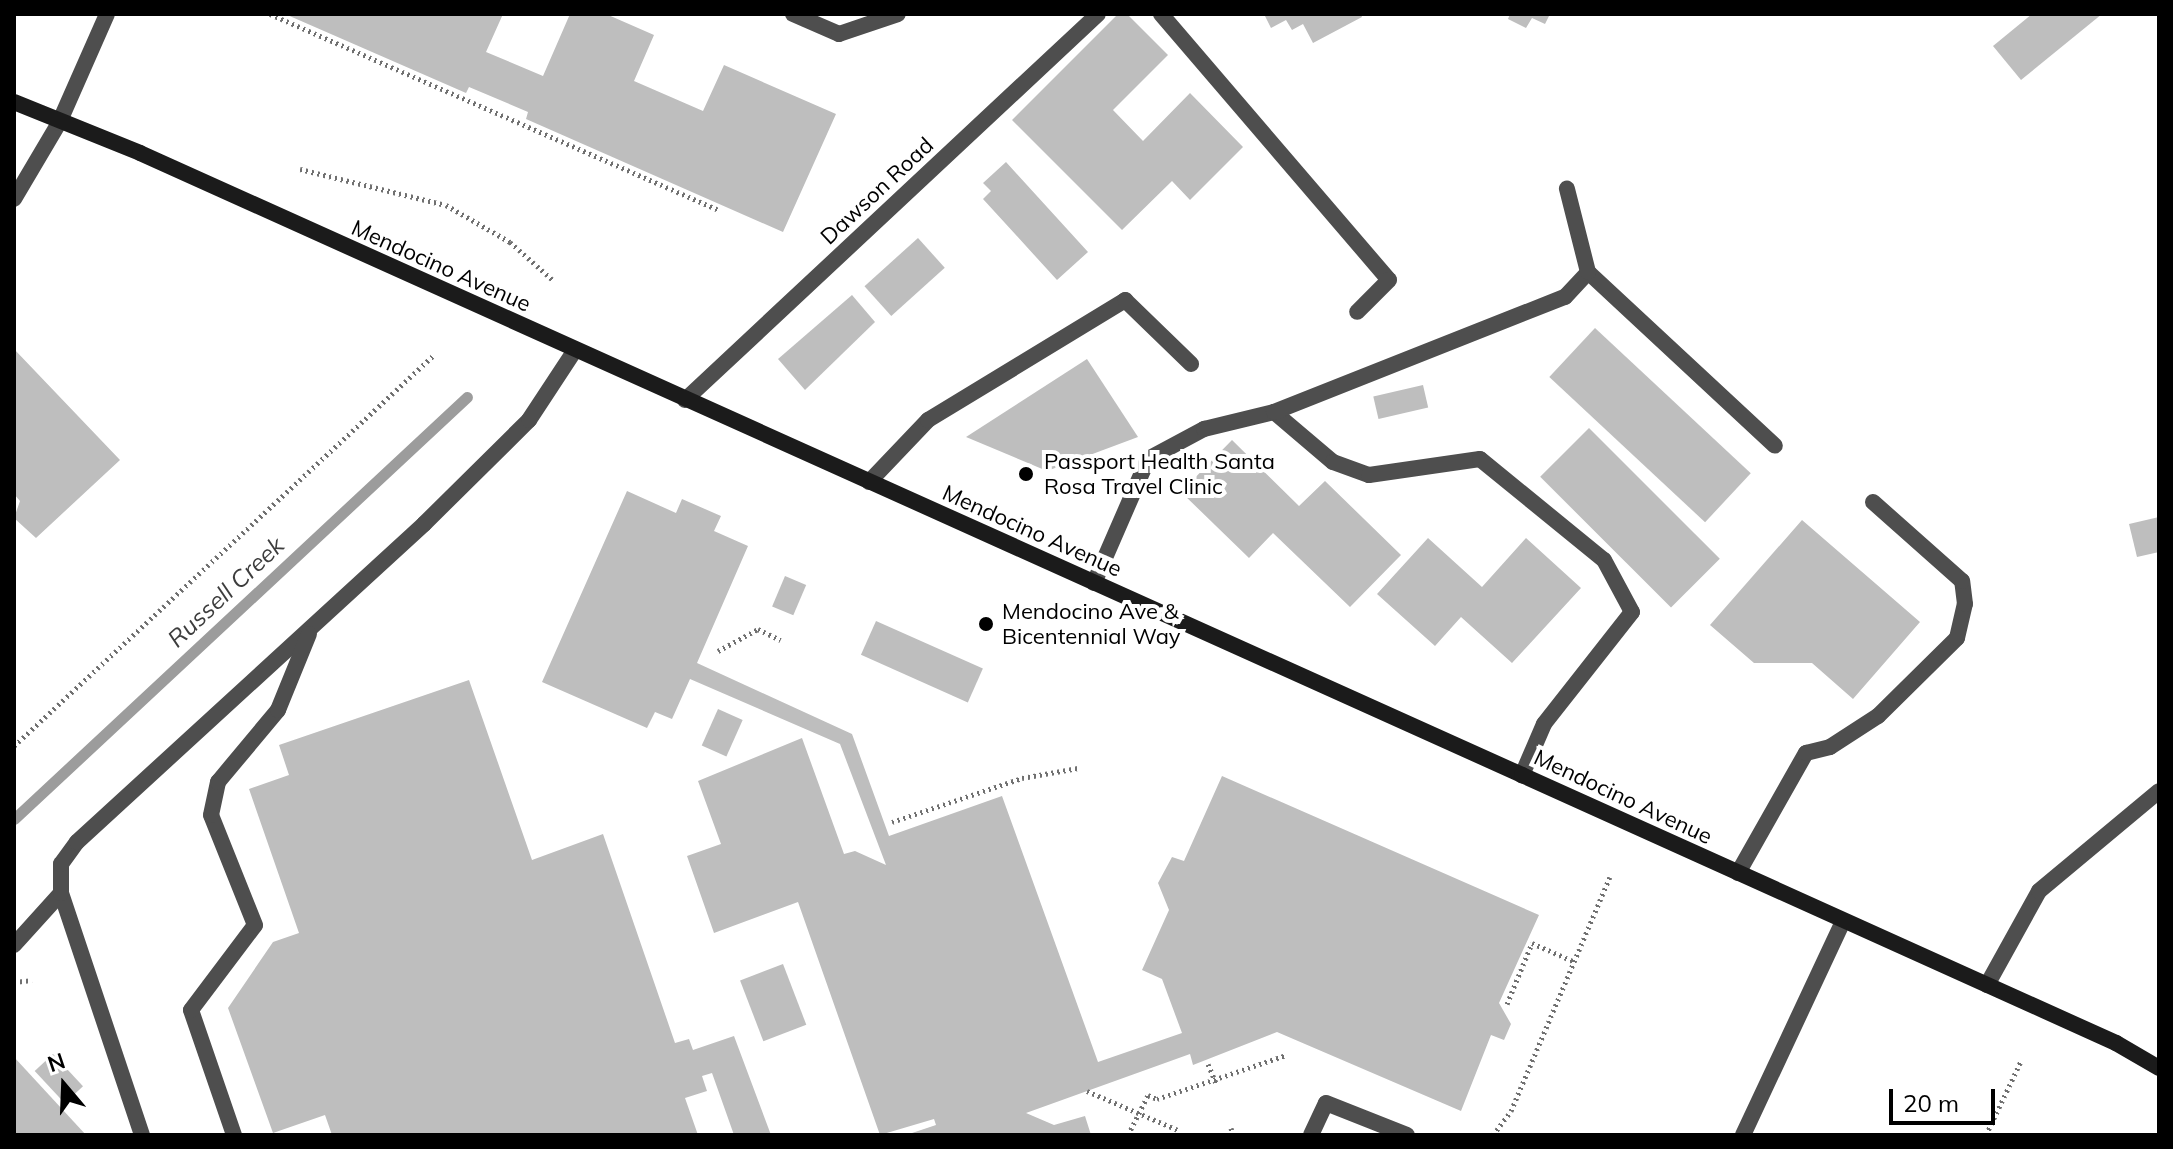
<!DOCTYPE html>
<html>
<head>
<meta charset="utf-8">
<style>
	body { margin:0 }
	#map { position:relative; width:2173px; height:1149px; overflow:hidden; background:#fff; font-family:Mulish,sans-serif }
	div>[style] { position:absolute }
	.stream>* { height:11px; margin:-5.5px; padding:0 5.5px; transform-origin:5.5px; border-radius:5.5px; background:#9c9c9c }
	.building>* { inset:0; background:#bebebe; transform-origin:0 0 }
	.path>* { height:5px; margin-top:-2.5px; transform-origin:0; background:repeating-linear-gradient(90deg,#707070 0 2px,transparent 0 6px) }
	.service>* { height:16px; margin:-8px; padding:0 8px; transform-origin:8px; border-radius:8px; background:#4e4e4e }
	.minor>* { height:16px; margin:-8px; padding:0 8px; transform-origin:8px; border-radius:8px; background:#4e4e4e }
	.secondary>* { height:16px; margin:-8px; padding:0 8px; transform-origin:8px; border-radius:8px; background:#1b1b1b }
	.dots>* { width:22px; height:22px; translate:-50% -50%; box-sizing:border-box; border:4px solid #fff; border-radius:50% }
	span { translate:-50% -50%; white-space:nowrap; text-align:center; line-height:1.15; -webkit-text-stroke:8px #fff; paint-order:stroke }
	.street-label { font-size:22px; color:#000 }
	.poi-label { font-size:22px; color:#000 }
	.left { translate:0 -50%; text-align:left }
	.water-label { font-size:24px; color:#3d3d3d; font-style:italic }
	.frame { position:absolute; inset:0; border:16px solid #000; pointer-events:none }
	.north { position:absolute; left:24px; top:1045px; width:80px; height:80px; -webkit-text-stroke:6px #fff; paint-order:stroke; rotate:341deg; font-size:22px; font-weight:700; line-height:32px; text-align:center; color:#000 }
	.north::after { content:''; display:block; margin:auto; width:28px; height:36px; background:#000; clip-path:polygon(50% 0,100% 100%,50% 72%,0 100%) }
	.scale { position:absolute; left:1889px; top:1089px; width:106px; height:36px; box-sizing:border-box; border:4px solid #000; border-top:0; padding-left:10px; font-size:24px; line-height:28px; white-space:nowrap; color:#000; -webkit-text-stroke:6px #fff; paint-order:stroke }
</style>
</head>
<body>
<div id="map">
	<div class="stream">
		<div style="left:14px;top:819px;width:619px;rotate:-42.97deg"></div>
	</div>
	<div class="building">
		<div style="clip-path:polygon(285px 14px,503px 14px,486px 52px,543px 76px,570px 14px,606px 14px,654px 35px,634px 81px,703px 111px,724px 65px,836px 114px,783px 232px,526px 119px,528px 112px,469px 87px,466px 93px)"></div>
		<div style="clip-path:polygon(1118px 14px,1127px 14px,1168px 55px,1113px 110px,1143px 141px,1190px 93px,1243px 147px,1190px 200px,1172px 181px,1122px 230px,1012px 120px)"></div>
		<div style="clip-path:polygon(1264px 14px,1361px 14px,1362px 17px,1313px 43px,1303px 24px,1292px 30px,1286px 20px,1271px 28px)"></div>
		<div style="clip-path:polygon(1510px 14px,1550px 14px,1545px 24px,1532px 18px,1526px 28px,1508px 19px)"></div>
		<div style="clip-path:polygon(2032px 14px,2102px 14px,2021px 80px,1993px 46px)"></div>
		<div style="clip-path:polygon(1006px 162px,1088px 252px,1057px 280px,983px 199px,991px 191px,983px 183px)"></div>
		<div style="left:918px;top:238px;width:40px;height:72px;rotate:48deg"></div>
		<div style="clip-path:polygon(852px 295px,875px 322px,805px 390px,778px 359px)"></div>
		<div style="left:1595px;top:328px;width:213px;height:67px;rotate:43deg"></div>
		<div style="clip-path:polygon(14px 349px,120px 460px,36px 538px,14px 518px,20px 501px,14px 494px)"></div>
		<div style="clip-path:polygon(1087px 359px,1138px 437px,1047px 471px,966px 437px)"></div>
		<div style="left:1423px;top:385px;width:23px;height:51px;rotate:77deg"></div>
		<div style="left:1589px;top:428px;width:185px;height:69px;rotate:45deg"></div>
		<div style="clip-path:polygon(1232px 440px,1299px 506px,1325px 481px,1401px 555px,1350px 607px,1273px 533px,1249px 558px,1181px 492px)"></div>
		<div style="clip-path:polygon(627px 491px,676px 513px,682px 499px,721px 516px,714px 531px,748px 546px,697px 663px,852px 734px,889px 836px,1002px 796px,1098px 1062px,1182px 1033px,1162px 979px,1142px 970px,1169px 910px,1158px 883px,1172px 857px,1184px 861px,1222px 776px,1539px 915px,1499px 1003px,1511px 1024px,1504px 1040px,1491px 1035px,1461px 1111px,1277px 1032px,1193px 1065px,1190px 1054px,1026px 1113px,1054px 1125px,1085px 1116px,1091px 1135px,906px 1135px,936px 1125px,934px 1119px,880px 1135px,798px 902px,714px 933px,687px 856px,721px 844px,698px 781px,802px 738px,844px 854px,855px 851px,886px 865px,840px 744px,690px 679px,672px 719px,655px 712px,647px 728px,542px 682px)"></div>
		<div style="clip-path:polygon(2159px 517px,2159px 552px,2137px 557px,2129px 524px)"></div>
		<div style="clip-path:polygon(1802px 520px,1920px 622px,1853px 699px,1812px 663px,1754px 663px,1710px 625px)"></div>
		<div style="clip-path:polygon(1428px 538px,1482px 587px,1526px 538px,1581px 588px,1512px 663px,1461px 617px,1435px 646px,1377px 594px)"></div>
		<div style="left:785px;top:576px;width:23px;height:33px;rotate:23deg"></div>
		<div style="left:876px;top:621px;width:117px;height:37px;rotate:24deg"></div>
		<div style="clip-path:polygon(469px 680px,532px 860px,603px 834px,675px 1043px,689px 1039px,693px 1050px,734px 1036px,771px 1135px,734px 1135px,712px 1073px,702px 1076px,707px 1091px,685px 1098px,698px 1135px,332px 1135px,325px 1115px,273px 1133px,228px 1008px,273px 942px,299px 933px,249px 789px,289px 775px,279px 745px)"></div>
		<div style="left:718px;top:709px;width:27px;height:40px;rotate:24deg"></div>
		<div style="left:783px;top:964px;width:65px;height:46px;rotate:69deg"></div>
		<div style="left:53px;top:1054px;width:44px;height:25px;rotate:47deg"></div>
		<div style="clip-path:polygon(14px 1057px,86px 1135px,14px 1135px)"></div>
	</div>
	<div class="path">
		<div style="left:270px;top:14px;width:491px;rotate:23.6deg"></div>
		<div style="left:300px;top:169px;width:150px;rotate:13.9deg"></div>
		<div style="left:446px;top:205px;width:74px;rotate:30deg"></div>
		<div style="left:510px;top:242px;width:59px;rotate:41.6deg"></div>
		<div style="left:718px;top:651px;width:46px;rotate:-28.8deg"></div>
		<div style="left:758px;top:629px;width:25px;rotate:26deg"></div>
		<div style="left:14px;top:746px;width:575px;rotate:-42.96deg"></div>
		<div style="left:892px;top:822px;width:137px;rotate:-18.7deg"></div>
		<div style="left:1022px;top:778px;width:57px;rotate:-10.1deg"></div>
		<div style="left:14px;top:982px;width:18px;rotate:-6deg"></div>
		<div style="left:1507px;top:1004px;width:66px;rotate:-67.7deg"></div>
		<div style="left:1532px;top:943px;width:47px;rotate:23.8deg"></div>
		<div style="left:1208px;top:1064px;width:23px;rotate:67deg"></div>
		<div style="left:1087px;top:1091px;width:99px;rotate:23.2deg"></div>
		<div style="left:1231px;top:1128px;width:7px;rotate:74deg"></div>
		<div style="left:1128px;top:1135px;width:45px;rotate:-63.4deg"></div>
		<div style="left:1148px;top:1095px;width:10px;rotate:24deg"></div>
		<div style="left:1157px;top:1099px;width:136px;rotate:-18.8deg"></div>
		<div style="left:1493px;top:1135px;width:30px;rotate:-53deg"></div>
		<div style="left:1511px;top:1111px;width:254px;rotate:-67.1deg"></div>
		<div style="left:1986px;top:1135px;width:82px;rotate:-64.7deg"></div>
	</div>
	<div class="service">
		<div style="left:1161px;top:14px;width:350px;rotate:49.4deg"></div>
		<div style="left:1389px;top:280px;width:45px;rotate:135deg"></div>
		<div style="left:1588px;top:272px;width:255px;rotate:42.9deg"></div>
		<div style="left:1274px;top:412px;width:77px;rotate:40.3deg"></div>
		<div style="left:1333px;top:462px;width:38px;rotate:20deg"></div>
		<div style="left:1369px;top:475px;width:112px;rotate:-8.2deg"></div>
		<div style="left:1480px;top:459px;width:160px;rotate:39.2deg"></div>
		<div style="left:1604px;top:560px;width:59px;rotate:61.7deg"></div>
		<div style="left:1632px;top:612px;width:142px;rotate:128.2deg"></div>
		<div style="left:1544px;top:724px;width:56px;rotate:113.3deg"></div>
		<div style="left:869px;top:482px;width:86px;rotate:-46.4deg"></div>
		<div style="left:928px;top:420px;width:231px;rotate:-31.3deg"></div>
		<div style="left:1125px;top:300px;width:92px;rotate:44.1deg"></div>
		<div style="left:1094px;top:583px;width:135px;rotate:-66.5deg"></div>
		<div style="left:1148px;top:459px;width:64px;rotate:-28.2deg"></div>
		<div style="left:1204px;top:429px;width:72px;rotate:-13.7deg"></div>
		<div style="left:1274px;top:412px;width:313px;rotate:-21.6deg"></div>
		<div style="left:1565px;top:297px;width:34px;rotate:-47deg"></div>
		<div style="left:1588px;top:272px;width:86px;rotate:-104.2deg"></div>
		<div style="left:1738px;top:873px;width:138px;rotate:-60.5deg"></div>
		<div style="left:1806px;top:753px;width:25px;rotate:-14deg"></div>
		<div style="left:1830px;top:747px;width:57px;rotate:-32.9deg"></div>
		<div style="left:1878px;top:716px;width:111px;rotate:-44.6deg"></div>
		<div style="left:1957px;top:638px;width:35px;rotate:-77deg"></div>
		<div style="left:1965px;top:604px;width:23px;rotate:-97deg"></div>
		<div style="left:1962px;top:581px;width:119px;rotate:-138.4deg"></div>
		<div style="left:61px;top:893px;width:255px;rotate:71.5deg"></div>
		<div style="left:14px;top:945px;width:70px;rotate:-47.9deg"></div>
		<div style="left:61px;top:893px;width:29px;rotate:-90deg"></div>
		<div style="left:61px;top:864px;width:27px;rotate:-54deg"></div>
		<div style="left:77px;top:842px;width:471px;rotate:-42.5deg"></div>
		<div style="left:424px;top:524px;width:148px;rotate:-44.7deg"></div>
		<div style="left:529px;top:420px;width:84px;rotate:-56.7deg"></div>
		<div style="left:1987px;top:985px;width:107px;rotate:-61deg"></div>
		<div style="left:2039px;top:891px;width:156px;rotate:-39.8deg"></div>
		<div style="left:234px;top:1135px;width:132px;rotate:-109deg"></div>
		<div style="left:191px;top:1010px;width:106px;rotate:-53deg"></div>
		<div style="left:255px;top:925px;width:118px;rotate:-111.8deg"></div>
		<div style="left:211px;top:815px;width:34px;rotate:-78deg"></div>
		<div style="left:218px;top:782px;width:94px;rotate:-50.2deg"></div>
		<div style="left:278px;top:710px;width:82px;rotate:-67.8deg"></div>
		<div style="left:1311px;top:1135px;width:35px;rotate:-65deg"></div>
		<div style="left:1326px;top:1103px;width:87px;rotate:21.6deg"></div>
		<div style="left:1743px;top:1135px;width:235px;rotate:-64.9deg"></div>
	</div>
	<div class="minor">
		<div style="left:793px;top:14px;width:50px;rotate:23.5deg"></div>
		<div style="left:839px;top:34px;width:62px;rotate:-18.7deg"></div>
		<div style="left:14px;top:199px;width:88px;rotate:-59.4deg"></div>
		<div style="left:59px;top:123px;width:119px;rotate:-66.2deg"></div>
		<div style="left:685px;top:400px;width:565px;rotate:-43.06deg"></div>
	</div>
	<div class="secondary">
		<div style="left:14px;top:102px;width:136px;rotate:22deg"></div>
		<div style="left:140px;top:153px;width:1516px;rotate:24.23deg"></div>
		<div style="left:1522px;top:775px;width:652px;rotate:24.28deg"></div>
		<div style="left:2116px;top:1043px;width:50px;rotate:30.2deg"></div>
	</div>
	<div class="dots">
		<div style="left:1026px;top:474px;background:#000"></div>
		<div style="left:986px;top:624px;background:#000"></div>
	</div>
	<div class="street-label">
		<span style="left:877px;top:191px;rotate:-43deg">Dawson Road</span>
		<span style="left:441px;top:266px;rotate:24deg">Mendocino Avenue</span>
		<span style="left:1032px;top:531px;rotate:24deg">Mendocino Avenue</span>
		<span style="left:1623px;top:797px;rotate:25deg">Mendocino Avenue</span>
	</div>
	<div class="poi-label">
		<span class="left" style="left:1044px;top:474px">Passport Health Santa<br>Rosa Travel Clinic</span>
		<span class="left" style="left:1002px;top:624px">Mendocino Ave &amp;<br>Bicentennial Way</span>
	</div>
	<div class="water-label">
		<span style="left:226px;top:592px;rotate:-43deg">Russell Creek</span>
	</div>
	<div class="frame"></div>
	<div class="north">N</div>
	<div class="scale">20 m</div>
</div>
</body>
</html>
